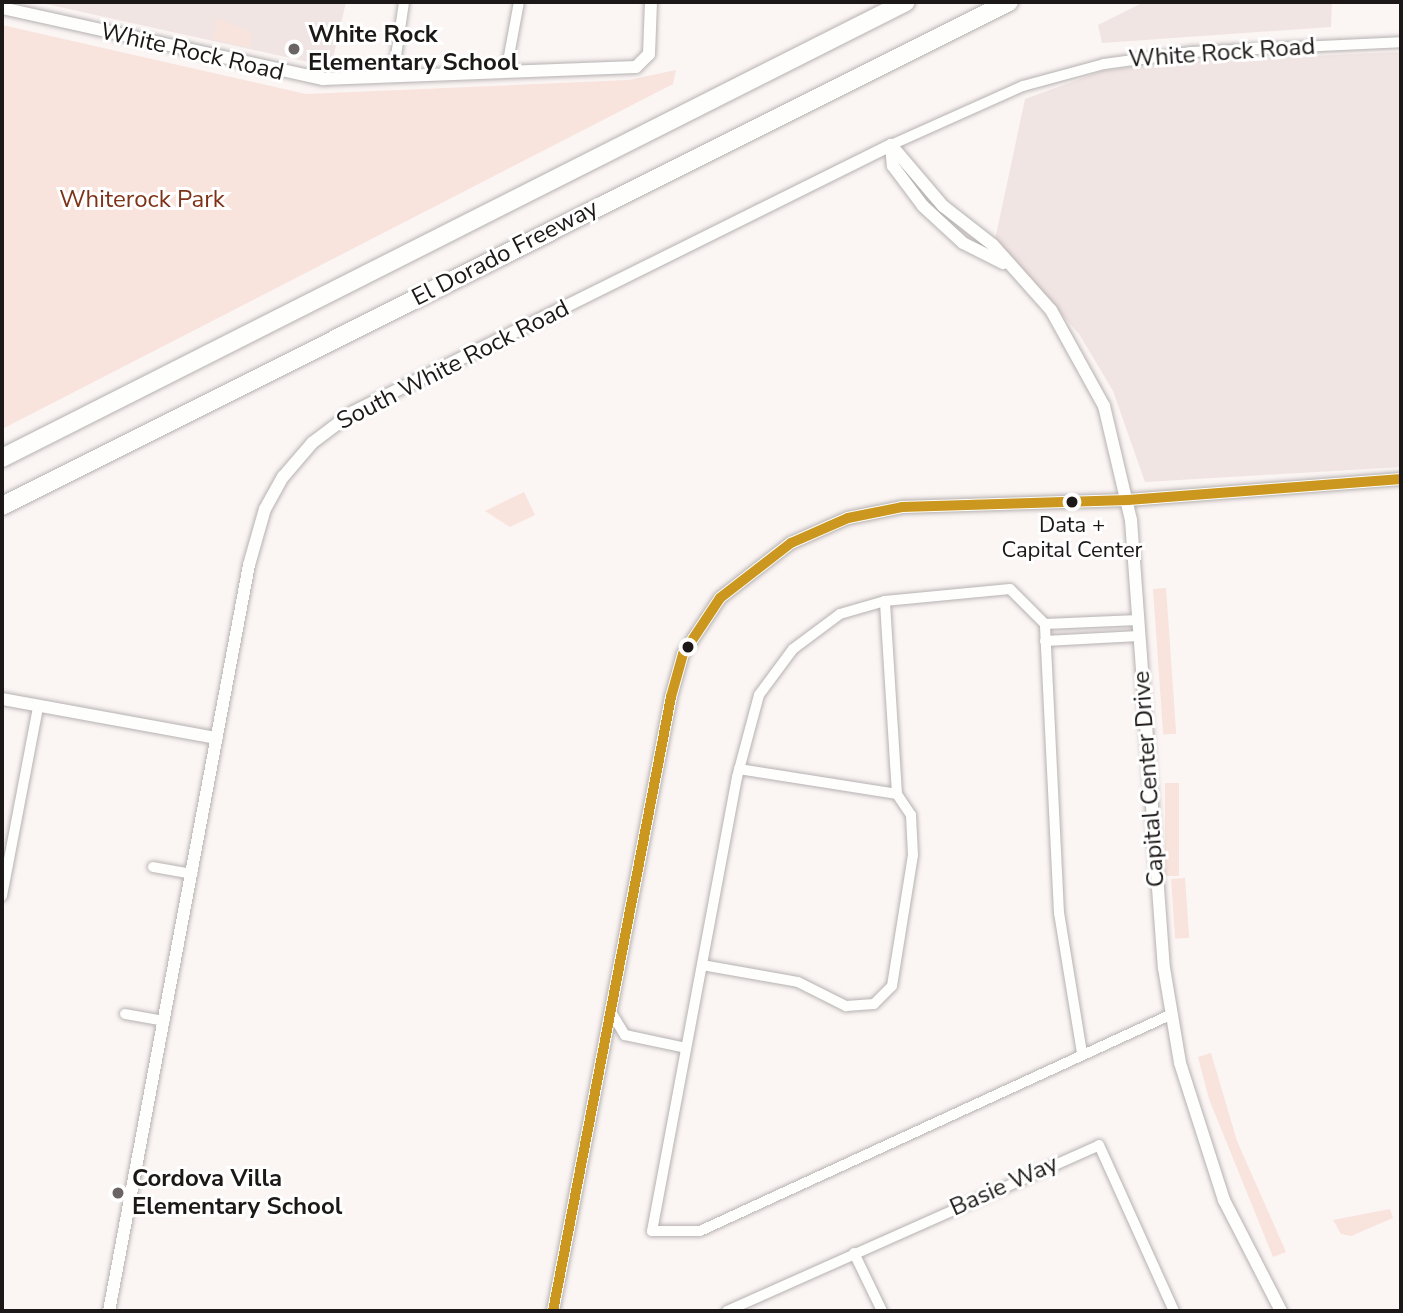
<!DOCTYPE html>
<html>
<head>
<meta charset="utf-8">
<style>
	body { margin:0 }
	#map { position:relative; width:1403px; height:1313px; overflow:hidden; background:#fbf5f4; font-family:"Nunito Sans",sans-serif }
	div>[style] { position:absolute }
	.built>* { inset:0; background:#f1e5e3 }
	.green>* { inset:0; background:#f8e3dd; transform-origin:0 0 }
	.roads { filter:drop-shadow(0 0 2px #b6b2b1) drop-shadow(0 0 2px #b6b2b1) }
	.minor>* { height:10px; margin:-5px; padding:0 5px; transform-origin:5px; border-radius:5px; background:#fefefd }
	.tertiary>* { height:12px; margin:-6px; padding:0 6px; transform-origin:6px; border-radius:6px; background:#fefefd }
	.motorway>* { height:18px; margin:-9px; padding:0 9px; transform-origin:9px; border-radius:9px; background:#fefefd }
	.bus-1>* { height:10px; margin:-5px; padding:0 5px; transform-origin:5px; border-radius:5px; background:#cb971e }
	.dots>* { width:19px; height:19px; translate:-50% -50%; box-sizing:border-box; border:4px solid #fff; border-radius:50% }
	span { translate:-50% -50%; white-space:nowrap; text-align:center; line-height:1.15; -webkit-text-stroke:6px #fff; paint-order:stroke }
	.bus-label { font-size:22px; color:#1c1817 }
	.poi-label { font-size:24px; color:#1c1817; font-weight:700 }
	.left { translate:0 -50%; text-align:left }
	.street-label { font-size:24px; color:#1c1817 }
	.park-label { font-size:24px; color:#7e3218 }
	.frame { position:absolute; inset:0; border:4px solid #1c1817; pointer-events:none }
</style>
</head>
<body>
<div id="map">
	<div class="built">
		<div style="clip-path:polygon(37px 2px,346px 2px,331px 67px)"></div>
		<div style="clip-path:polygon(1144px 2px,1332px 2px,1331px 27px,1102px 43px,1098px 25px)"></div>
		<div style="clip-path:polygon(1401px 52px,1401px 467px,1145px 482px,1113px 391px,1079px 334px,995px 240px,1025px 99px,1102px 71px,1170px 62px)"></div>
	</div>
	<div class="green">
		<div style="clip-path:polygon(217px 18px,252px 33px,249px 47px,213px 39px)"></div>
		<div style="clip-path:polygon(2px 25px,306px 94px,629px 80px,676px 70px,673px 84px,2px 429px)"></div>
		<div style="clip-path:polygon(524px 492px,535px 515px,510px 527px,485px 511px)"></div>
		<div style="left:1166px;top:588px;width:146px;height:13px;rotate:86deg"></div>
		<div style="left:1165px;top:783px;width:14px;height:93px"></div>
		<div style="left:1185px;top:878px;width:60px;height:14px;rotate:86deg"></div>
		<div style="clip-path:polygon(1211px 1053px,1237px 1141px,1286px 1252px,1273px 1257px,1209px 1099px,1198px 1057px)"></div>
		<div style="clip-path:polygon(1390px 1209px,1393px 1218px,1351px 1236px,1341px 1234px,1333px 1220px)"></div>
	</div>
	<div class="roads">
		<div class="minor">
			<div style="left:506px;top:72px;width:71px;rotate:-79.5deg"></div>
			<div style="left:393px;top:76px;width:75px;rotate:-81.5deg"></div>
			<div style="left:891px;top:145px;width:145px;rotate:-24.1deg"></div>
			<div style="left:1023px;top:86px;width:84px;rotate:-15.2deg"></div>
			<div style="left:1104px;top:64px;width:89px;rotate:-7.8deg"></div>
			<div style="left:1192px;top:52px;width:209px;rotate:-2.7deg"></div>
			<div style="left:1045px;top:624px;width:93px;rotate:-2.5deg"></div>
			<div style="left:1045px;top:641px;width:94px;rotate:-3deg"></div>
			<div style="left:739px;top:769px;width:160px;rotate:9deg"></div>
			<div style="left:897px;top:794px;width:193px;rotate:-93.6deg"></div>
			<div style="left:153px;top:867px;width:40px;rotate:10deg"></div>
			<div style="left:2px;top:896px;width:192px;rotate:-79.2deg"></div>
			<div style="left:702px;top:965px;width:97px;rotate:10deg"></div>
			<div style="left:798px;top:982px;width:54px;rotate:26.6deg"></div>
			<div style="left:846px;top:1006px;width:28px;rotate:-4deg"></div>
			<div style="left:874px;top:1004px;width:25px;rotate:-45deg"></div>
			<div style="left:892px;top:986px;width:133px;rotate:-80.9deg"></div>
			<div style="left:913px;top:855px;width:40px;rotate:-92.9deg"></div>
			<div style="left:911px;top:815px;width:25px;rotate:-124deg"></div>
			<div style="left:611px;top:1012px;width:27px;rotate:59deg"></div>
			<div style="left:625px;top:1035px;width:62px;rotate:12deg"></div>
			<div style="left:125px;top:1014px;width:40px;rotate:10deg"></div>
			<div style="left:1082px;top:1053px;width:142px;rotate:-99.3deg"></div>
			<div style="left:1059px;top:913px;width:289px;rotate:-92.8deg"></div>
			<div style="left:1045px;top:624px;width:49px;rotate:-135deg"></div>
			<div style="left:1010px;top:589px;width:126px;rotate:174.5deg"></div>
			<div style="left:885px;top:601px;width:47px;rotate:163.9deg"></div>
			<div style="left:840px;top:614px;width:59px;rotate:143.3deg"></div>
			<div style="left:793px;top:649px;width:57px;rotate:126.5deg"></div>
			<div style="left:759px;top:695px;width:85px;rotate:105deg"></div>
			<div style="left:737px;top:777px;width:462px;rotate:100.6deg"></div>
			<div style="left:652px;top:1231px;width:48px"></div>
			<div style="left:700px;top:1231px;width:517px;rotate:-24.68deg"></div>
			<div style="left:854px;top:1253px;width:64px;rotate:64.2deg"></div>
			<div style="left:727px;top:1311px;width:407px;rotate:-24deg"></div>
			<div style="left:1099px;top:1145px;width:182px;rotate:65.7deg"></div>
		</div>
		<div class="tertiary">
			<div style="left:2px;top:8px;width:329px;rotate:12.5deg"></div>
			<div style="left:323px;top:79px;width:313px;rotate:-2.2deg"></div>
			<div style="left:636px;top:67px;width:18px;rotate:-45deg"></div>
			<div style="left:649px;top:54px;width:52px;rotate:-87.8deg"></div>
			<div style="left:891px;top:145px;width:80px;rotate:49.6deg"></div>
			<div style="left:943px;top:206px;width:63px;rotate:38deg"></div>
			<div style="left:993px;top:245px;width:87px;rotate:48.3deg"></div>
			<div style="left:1051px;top:310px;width:110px;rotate:61.1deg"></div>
			<div style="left:1104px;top:406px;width:117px;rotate:76.7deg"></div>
			<div style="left:1131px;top:520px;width:449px;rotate:85.8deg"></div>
			<div style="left:1164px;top:968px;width:96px;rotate:80.4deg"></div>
			<div style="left:1180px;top:1063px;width:144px;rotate:72.2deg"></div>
			<div style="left:1224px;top:1200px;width:125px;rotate:62.8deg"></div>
			<div style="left:891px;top:145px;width:21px;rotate:85deg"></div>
			<div style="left:893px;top:166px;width:50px;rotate:53.1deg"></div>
			<div style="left:923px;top:206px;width:54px;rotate:42.8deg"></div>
			<div style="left:963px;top:243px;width:45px;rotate:26.6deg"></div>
			<div style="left:2px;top:699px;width:218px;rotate:10.3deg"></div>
			<div style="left:109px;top:1311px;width:759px;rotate:-79.37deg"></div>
			<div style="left:249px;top:565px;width:58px;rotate:-74.1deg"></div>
			<div style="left:265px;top:509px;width:37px;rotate:-61deg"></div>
			<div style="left:283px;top:477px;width:45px;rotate:-49.5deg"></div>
			<div style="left:312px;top:443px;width:51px;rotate:-37.1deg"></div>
			<div style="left:353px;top:412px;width:601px;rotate:-26.39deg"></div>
			<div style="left:553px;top:1311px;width:625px;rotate:-79.12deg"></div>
			<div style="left:671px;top:697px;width:45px;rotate:-74.4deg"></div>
			<div style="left:683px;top:654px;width:67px;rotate:-56.5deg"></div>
			<div style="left:720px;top:598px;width:90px;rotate:-37.8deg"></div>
			<div style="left:791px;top:543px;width:62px;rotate:-23.7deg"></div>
			<div style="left:848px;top:518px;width:55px;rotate:-11.5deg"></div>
			<div style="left:902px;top:507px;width:226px;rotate:-1.8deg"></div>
			<div style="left:1128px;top:500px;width:274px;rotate:-4.4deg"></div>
		</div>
		<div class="motorway">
			<div style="left:2px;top:458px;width:1012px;rotate:-26.77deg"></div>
			<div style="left:2px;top:506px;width:1126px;rotate:-26.59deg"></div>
		</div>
	</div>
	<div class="bus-1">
		<div style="left:553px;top:1311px;width:625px;rotate:-79.12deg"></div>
		<div style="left:671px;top:697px;width:45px;rotate:-74.4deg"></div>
		<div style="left:683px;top:654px;width:67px;rotate:-56.5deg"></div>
		<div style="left:720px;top:598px;width:90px;rotate:-37.8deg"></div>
		<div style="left:791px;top:543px;width:62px;rotate:-23.7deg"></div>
		<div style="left:848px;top:518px;width:55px;rotate:-11.5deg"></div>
		<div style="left:902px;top:507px;width:226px;rotate:-1.8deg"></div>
		<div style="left:1128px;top:500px;width:274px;rotate:-4.4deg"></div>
	</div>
	<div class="dots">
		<div style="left:294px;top:49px;background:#6a6564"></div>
		<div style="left:1072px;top:502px;background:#1c1817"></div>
		<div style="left:688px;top:647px;background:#1c1817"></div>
		<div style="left:118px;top:1193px;background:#6a6564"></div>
	</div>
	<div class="bus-label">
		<span style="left:1072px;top:538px">Data +<br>Capital Center</span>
	</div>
	<div class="poi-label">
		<span class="left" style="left:308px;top:49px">White Rock<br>Elementary School</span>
		<span class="left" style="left:132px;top:1193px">Cordova Villa<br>Elementary School</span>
	</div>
	<div class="street-label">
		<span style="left:192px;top:52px;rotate:13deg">White Rock Road</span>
		<span style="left:1222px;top:53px;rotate:-4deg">White Rock Road</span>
		<span style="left:505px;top:253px;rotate:-27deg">El Dorado Freeway</span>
		<span style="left:453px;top:365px;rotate:-27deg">South White Rock Road</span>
		<span style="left:1149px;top:779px;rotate:-94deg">Capital Center Drive</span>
		<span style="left:1004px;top:1186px;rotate:-24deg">Basie Way</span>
	</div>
	<div class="park-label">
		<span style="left:142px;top:200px">Whiterock Park</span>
	</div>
	<div class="frame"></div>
</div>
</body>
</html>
